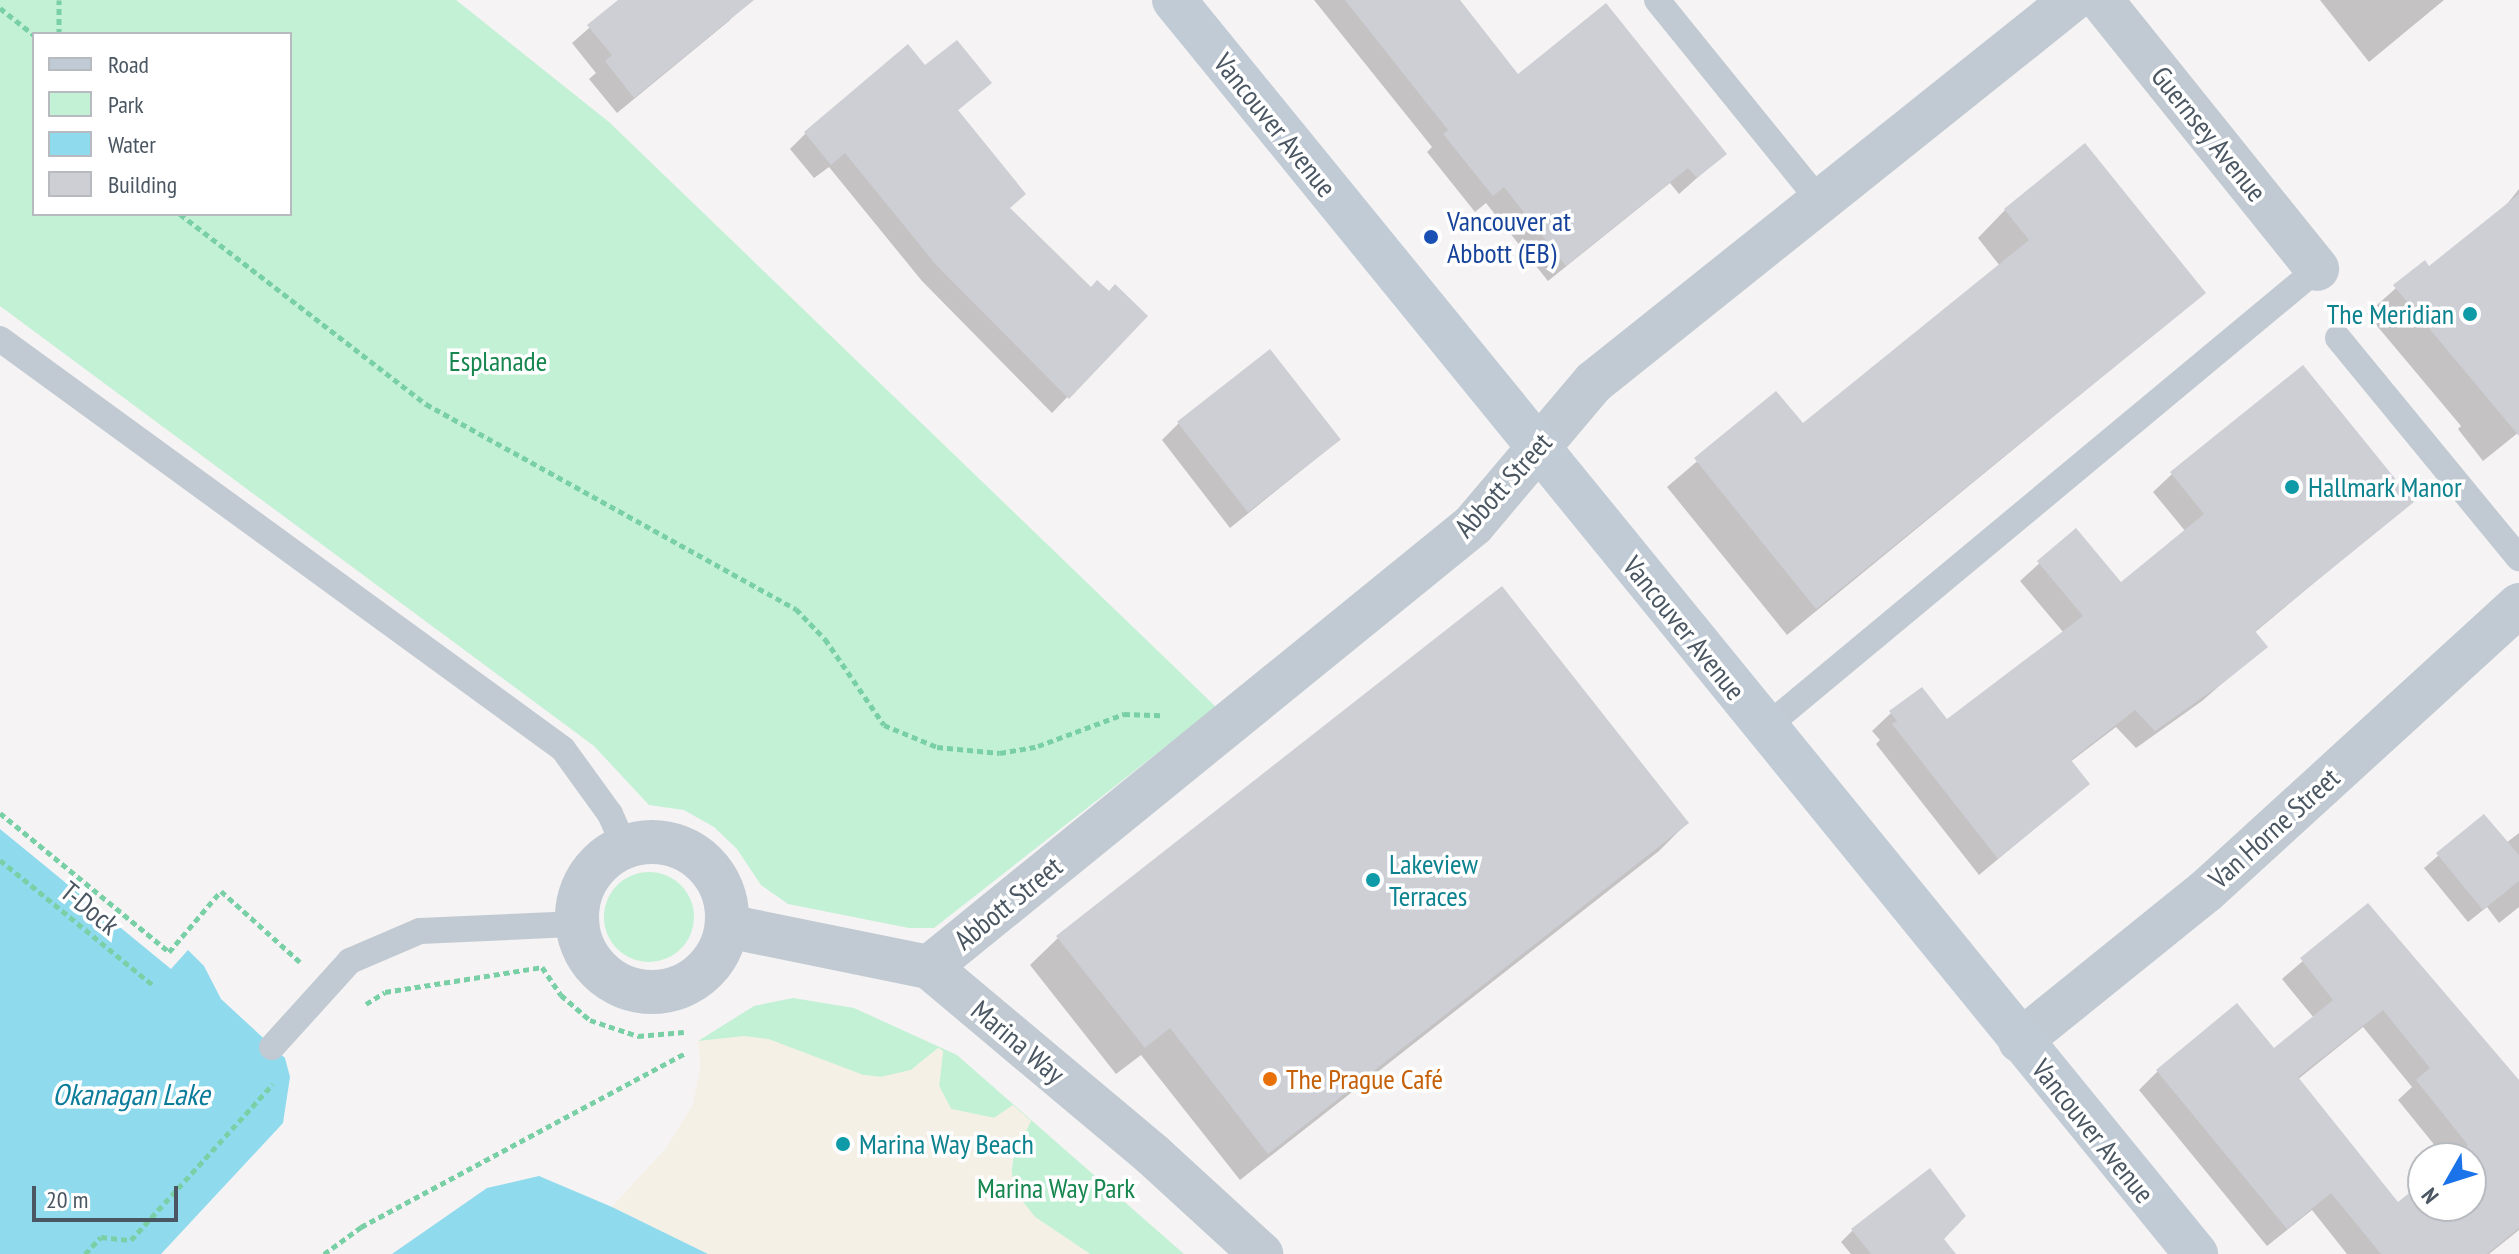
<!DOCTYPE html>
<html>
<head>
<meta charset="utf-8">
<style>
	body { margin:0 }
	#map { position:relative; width:2519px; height:1254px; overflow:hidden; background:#f5f3f3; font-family:"PT Sans Narrow",sans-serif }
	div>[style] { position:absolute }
	.green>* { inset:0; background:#c3f1d5 }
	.round { border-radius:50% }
	.sand>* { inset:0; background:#f5f0e5 }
	.water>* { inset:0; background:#90daee }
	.shadow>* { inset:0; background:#0003 }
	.building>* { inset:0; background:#cdcfd5; transform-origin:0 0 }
	.path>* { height:5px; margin-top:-2.5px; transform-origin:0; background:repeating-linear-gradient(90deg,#7ad0a6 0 6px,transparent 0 10px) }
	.lane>* { height:26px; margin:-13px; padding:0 13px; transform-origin:13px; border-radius:13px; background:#c1cad2 }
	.street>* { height:44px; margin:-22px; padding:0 22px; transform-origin:22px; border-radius:22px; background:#c1cad2 }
	.street>.ring { margin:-22px; padding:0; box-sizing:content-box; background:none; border:44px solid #c1cad2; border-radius:50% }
	.secondary>* { height:44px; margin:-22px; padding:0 22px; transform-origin:22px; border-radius:22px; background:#c1cbd6 }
	.dots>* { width:22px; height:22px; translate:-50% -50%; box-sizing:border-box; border:4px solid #fff; border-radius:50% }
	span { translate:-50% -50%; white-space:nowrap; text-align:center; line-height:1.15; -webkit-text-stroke:7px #fff; paint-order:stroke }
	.street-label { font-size:28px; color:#4a5661 }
	.transit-label { font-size:28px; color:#164399 }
	.left { translate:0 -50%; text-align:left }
	.culture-label { font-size:28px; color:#0d838f }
	.right { translate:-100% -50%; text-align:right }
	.park-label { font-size:28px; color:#17864f }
	.food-label { font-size:28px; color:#c56008 }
	.water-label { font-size:30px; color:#0c7c9b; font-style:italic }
	.legend { position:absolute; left:32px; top:32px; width:260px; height:184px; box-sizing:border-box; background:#fff; border:2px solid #b7bbc0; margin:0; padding:10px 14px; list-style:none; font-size:24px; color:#4a5661 }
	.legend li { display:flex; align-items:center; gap:16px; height:40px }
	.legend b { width:40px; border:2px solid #b7bbc0 }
	.north { position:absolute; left:2407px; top:1142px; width:80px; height:80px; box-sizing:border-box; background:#fff; border:2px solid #b7bbc0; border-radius:50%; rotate:231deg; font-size:22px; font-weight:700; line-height:32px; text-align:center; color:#4a5661 }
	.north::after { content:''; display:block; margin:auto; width:28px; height:36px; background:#1a73e8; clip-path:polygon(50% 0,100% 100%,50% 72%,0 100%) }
	.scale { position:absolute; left:32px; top:1186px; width:146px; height:36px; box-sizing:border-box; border:4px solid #4a5661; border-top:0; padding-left:10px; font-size:24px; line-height:28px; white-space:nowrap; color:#4a5661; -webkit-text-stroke:6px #fff; paint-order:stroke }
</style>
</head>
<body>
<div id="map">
	<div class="green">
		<div style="clip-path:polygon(evenodd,0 0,456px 0,609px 122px,1216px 707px,934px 928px,909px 928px,788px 904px,761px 885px,737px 849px,714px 827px,684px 810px,649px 805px,594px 746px,0 306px,0 0,34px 34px,290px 34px,290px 214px,34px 214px,34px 34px)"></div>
		<div class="round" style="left:604px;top:872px;width:90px;height:90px"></div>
		<div style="clip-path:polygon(793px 998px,854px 1008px,957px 1055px,1184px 1254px,1090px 1254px,1035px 1217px,1023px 1205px,1011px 1175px,1015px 1147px,1031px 1121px,1013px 1106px,994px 1118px,951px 1109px,939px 1086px,943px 1051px,938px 1048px,911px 1070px,881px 1077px,863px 1075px,768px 1039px,698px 1041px,754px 1006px)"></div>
	</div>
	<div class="sand">
		<div style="clip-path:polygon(744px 1036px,768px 1039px,863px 1075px,881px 1077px,911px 1070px,939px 1048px,943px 1051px,939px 1086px,951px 1109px,994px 1118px,1013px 1105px,1031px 1121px,1011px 1163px,1014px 1190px,1035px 1217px,1090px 1254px,708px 1254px,612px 1207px,666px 1148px,693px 1105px,701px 1065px,698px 1041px)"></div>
	</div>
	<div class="water">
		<div style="clip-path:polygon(0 829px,171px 969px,188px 950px,204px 966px,221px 999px,285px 1058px,290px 1077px,283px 1123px,161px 1254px,0 1254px)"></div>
		<div style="clip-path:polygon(539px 1176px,612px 1207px,708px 1254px,392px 1254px,487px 1188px)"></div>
	</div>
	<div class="shadow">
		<div style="clip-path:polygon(621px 0,747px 0,729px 21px,617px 113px,589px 79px,596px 73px,572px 43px)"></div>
		<div style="clip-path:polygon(1314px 0,1458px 0,1518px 77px,1725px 153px,1679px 194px,1670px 183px,1548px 281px,1486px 203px,1475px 212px,1427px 152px,1432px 147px)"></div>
		<div style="clip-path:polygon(2320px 0,2444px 0,2369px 62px)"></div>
		<div style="clip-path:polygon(925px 68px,989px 83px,957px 111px,1008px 209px,1091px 289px,1109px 294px,1145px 316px,1052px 413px,922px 281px,829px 167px,814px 178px,790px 149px,806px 133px)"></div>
		<div style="clip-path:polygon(2519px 189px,2519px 432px,2483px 461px,2458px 429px,2461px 426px,2367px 314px,2424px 263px,2429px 268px,2503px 209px)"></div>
		<div style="clip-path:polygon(2005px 210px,2204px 293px,1787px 635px,1667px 487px,1776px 394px,1802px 426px,2000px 266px,1978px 238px)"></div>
		<div style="clip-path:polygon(1179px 423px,1339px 440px,1230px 528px,1162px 440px)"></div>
		<div style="clip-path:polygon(2172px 474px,2411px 502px,2254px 633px,2265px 646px,2202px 701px,2136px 748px,2116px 727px,2070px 762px,2088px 784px,1979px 875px,1876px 744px,1880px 740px,1872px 731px,1891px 713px,1946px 722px,2064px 633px,2020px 581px,2075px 531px,2121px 584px,2186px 532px,2153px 492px)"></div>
		<div style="clip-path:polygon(2484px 816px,2506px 843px,2519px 833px,2519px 907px,2499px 923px,2487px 907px,2468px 922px,2424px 868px)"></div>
		<div style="clip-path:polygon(1687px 823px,1659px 851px,1240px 1180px,1141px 1055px,1116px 1074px,1030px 965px,1058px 938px)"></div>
		<div style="clip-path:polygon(evenodd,2368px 905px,2519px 1084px,2519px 1230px,2489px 1254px,2347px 1254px,2312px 1210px,2267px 1246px,2139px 1090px,2158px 1071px,2273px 1051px,2314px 1018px,2282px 979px,2368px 905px,2363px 1027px,2412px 1087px,2398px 1100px,2445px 1158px,2471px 1158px,2471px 1206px,2423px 1206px,2423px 1184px,2398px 1205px,2297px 1080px,2363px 1027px)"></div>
		<div style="clip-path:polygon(1953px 1227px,1943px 1240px,1953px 1254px,1851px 1254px,1841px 1242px,1853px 1230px)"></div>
	</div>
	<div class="building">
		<div style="clip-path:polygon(618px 0,754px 0,634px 98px,605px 61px,612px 55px,587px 25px)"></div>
		<div style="clip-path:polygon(1345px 0,1460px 0,1518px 74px,1606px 3px,1727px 154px,1697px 178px,1688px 168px,1566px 266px,1504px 187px,1493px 196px,1443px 134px,1448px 130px)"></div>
		<div style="clip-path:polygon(957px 40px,992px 83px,958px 110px,1026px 194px,1010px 208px,1091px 287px,1097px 280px,1109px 291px,1115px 284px,1148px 316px,1069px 399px,937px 266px,845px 153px,831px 165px,804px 132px,908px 44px,925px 65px)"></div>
		<div style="clip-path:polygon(2085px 143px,2206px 293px,1816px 609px,1694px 458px,1776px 391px,1803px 423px,2029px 240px,2004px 209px)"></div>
		<div style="clip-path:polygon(2519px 194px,2519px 436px,2393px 285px,2425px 260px,2429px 266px)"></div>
		<div style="left:1270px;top:349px;width:115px;height:118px;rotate:52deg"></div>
		<div style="clip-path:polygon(2303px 365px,2414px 502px,2255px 631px,2268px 647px,2223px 683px,2155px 731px,2135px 710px,2071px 760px,2090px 784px,1998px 859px,1892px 724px,1897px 721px,1889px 711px,1922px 687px,1947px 719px,2083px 616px,2037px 561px,2076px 528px,2121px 582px,2204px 514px,2170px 472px)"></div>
		<div style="clip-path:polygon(1502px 586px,1689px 823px,1268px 1154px,1170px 1028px,1145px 1048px,1056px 936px)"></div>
		<div style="clip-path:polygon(2484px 814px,2519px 855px,2519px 881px,2483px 910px,2436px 853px)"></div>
		<div style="clip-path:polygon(evenodd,2368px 903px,2519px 1080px,2519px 1228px,2487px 1254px,2381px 1254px,2331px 1193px,2287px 1229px,2156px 1070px,2237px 1003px,2274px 1048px,2333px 1000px,2300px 958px,2368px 903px,2383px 1010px,2430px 1068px,2416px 1080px,2468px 1145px,2452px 1158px,2471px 1158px,2471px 1206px,2423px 1206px,2423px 1182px,2398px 1202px,2298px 1077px,2383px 1010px)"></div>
		<div style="clip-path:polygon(1930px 1168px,1966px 1216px,1944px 1239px,1956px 1254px,1871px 1254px,1851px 1229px)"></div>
	</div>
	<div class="path">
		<div style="left:0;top:8px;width:43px;rotate:38.5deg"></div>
		<div style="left:59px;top:34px;width:34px;rotate:-90deg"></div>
		<div style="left:180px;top:214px;width:311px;rotate:37.7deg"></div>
		<div style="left:426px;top:404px;width:423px;rotate:29deg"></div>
		<div style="left:796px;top:609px;width:42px;rotate:46deg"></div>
		<div style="left:825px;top:639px;width:104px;rotate:55.5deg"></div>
		<div style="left:884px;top:725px;width:57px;rotate:22.5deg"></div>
		<div style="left:937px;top:747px;width:63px;rotate:5.4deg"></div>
		<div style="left:1000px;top:753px;width:39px;rotate:-10deg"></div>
		<div style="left:1038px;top:746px;width:92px;rotate:-20.4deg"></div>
		<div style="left:1124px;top:714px;width:38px;rotate:2deg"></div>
		<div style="left:0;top:813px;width:219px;rotate:39.4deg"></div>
		<div style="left:169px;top:952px;width:80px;rotate:-49.6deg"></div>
		<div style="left:221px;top:891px;width:106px;rotate:41.9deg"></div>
		<div style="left:0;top:860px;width:200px;rotate:39.3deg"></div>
		<div style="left:366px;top:1004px;width:22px;rotate:-32deg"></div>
		<div style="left:385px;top:992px;width:159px;rotate:-9deg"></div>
		<div style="left:542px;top:967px;width:34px;rotate:56deg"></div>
		<div style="left:561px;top:995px;width:38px;rotate:41deg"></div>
		<div style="left:590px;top:1020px;width:51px;rotate:18.4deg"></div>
		<div style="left:638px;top:1036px;width:46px;rotate:-5deg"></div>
		<div style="left:85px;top:1254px;width:23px;rotate:-47deg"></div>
		<div style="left:101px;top:1237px;width:30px;rotate:6deg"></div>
		<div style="left:131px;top:1240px;width:211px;rotate:-47.7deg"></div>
		<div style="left:324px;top:1254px;width:46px;rotate:-36.1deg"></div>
		<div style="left:361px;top:1227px;width:369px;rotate:-28.2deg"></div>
	</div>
	<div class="lane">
		<div style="left:1657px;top:0;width:259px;rotate:51deg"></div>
		<div style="left:2338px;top:338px;width:285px;rotate:50.6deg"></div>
		<div style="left:0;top:339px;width:696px;rotate:36.06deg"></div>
		<div style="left:563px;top:749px;width:80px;rotate:54.1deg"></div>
		<div style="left:610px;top:814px;width:36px;rotate:66deg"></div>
		<div style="left:1765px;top:728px;width:718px;rotate:-39.74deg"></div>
		<div style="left:272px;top:1047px;width:116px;rotate:-47.8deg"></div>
		<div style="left:350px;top:961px;width:76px;rotate:-23.2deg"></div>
		<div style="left:420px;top:931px;width:157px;rotate:-2.6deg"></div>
	</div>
	<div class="street">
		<div style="left:2101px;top:0;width:345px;rotate:51.2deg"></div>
		<div class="ring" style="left:577px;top:842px;width:106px;height:106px"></div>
		<div style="left:727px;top:926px;width:206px;rotate:11.5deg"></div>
		<div style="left:929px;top:967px;width:292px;rotate:40deg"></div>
		<div style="left:1153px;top:1155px;width:147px;rotate:42.5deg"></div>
		<div style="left:929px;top:967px;width:701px;rotate:-39.09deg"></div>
		<div style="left:1473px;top:525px;width:187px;rotate:-49.8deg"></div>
		<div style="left:1594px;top:382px;width:612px;rotate:-38.63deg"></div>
		<div style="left:2020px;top:1041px;width:239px;rotate:-38.9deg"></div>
		<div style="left:2206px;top:891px;width:424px;rotate:-42.4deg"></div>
	</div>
	<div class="secondary">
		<div style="left:1174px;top:0;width:1618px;rotate:50.82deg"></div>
	</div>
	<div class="dots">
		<div style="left:1431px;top:237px;background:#1a4fb4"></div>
		<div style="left:2470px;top:314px;background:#0f9aa8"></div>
		<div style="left:2292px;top:487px;background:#0f9aa8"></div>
		<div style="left:1373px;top:880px;background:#0f9aa8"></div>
		<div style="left:1270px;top:1079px;background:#e8710a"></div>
		<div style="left:843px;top:1144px;background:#0f9aa8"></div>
	</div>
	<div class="street-label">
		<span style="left:1275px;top:125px;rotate:51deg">Vancouver Avenue</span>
		<span style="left:2209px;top:134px;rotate:51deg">Guernsey Avenue</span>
		<span style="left:1503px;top:485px;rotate:-48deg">Abbott Street</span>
		<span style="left:1684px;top:628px;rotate:51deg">Vancouver Avenue</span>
		<span style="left:2274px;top:828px;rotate:-42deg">Van Horne Street</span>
		<span style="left:1008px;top:903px;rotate:-39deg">Abbott Street</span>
		<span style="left:90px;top:908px;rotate:39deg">T-Dock</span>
		<span style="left:1018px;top:1042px;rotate:40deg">Marina Way</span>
		<span style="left:2093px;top:1131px;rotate:51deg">Vancouver Avenue</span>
	</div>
	<div class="transit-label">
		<span class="left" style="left:1447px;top:237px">Vancouver at<br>Abbott (EB)</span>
	</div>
	<div class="culture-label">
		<span class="right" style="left:2454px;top:314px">The Meridian</span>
		<span class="left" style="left:2308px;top:487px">Hallmark Manor</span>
		<span class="left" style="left:1389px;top:880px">Lakeview<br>Terraces</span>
		<span class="left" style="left:859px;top:1144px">Marina Way Beach</span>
	</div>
	<div class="park-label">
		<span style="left:498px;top:361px">Esplanade</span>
		<span style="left:1056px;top:1188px">Marina Way Park</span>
	</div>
	<div class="food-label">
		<span class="left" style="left:1286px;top:1079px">The Prague Café</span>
	</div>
	<div class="water-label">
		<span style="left:131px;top:1094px">Okanagan Lake</span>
	</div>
	<ul class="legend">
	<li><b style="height:10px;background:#c1cbd6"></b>Road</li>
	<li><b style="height:22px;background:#c3f1d5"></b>Park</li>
	<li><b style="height:22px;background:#90daee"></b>Water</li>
	<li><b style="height:22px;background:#cdcfd5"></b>Building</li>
	</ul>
	<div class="north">N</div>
	<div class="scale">20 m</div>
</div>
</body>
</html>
